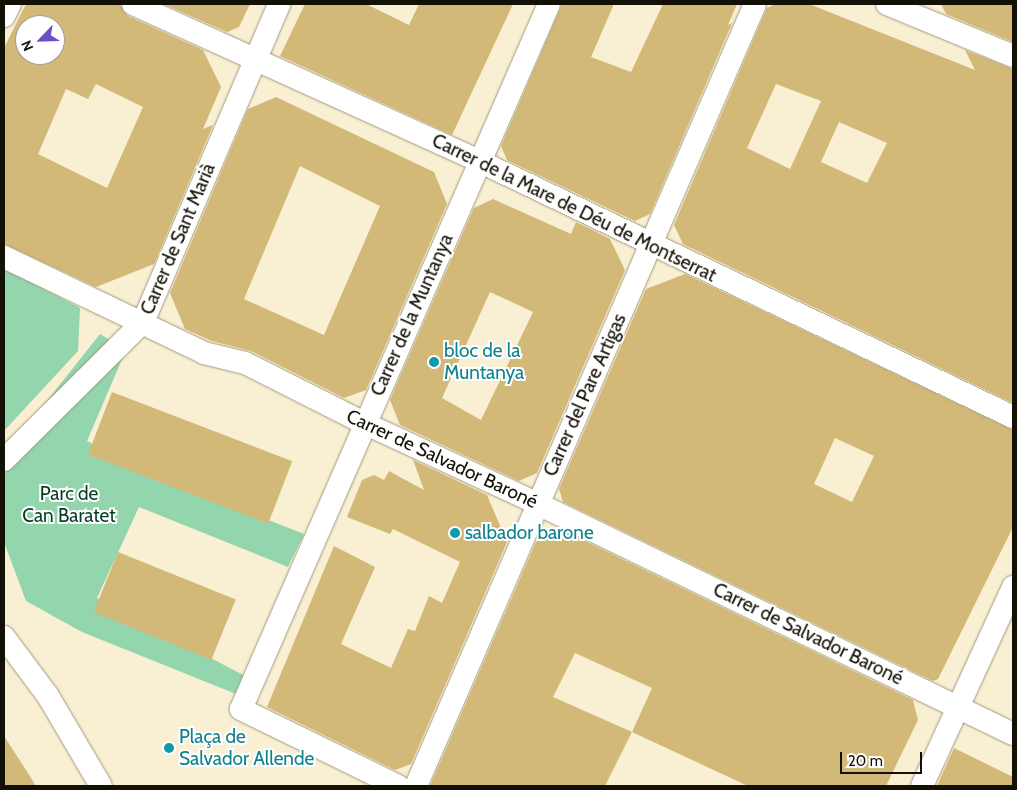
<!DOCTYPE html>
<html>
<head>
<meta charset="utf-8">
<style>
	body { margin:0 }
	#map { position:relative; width:1017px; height:790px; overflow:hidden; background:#f9efd3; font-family:Cabin,sans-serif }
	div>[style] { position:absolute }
	.green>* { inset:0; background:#93d5ad }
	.building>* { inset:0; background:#d2b978; transform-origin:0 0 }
	.roads { filter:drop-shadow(0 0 1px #a3997f) drop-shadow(0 0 1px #a3997f) }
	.street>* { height:22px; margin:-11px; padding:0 11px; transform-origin:11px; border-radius:11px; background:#fff }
	.dots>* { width:14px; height:14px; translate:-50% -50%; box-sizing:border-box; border:2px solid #fff; border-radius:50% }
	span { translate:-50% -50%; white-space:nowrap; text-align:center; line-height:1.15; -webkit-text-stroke:4px #fff; paint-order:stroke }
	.street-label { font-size:19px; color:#131006 }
	.culture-label { font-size:19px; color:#0d838f }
	.left { translate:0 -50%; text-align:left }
	.park-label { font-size:19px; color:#063e24 }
	.frame { position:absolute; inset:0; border:5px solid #131006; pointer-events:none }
	.north { position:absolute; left:15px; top:15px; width:50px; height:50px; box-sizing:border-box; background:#fff; border:1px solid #a19f9b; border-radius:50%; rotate:246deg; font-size:14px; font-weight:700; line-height:20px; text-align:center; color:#131006 }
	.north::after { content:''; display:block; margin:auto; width:18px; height:22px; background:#6c4ec8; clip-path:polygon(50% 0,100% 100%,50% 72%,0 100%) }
	.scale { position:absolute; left:840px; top:752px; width:82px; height:22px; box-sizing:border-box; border:2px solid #131006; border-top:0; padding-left:6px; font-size:15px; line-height:18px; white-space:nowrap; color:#131006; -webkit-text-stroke:4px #fff; paint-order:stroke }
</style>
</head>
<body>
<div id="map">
	<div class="green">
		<div style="clip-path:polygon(4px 268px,80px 308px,78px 351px,4px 431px)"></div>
		<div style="clip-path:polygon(100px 334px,126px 350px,87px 441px,158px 476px,304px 534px,288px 567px,139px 507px,97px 598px,245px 676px,236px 694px,82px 632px,26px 601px,4px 542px,4px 455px)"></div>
	</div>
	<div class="building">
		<div style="clip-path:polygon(evenodd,26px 4px,120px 4px,128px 16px,203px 50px,221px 87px,203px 129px,213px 125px,154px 264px,96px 287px,4px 244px,4px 48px,26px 4px,25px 25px,55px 25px,55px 55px,25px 55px,25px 25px,26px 4px,96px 84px,143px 107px,107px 188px,38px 154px,66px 89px,88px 99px,96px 84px)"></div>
		<div style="clip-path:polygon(164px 4px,250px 4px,239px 27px,227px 32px)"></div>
		<div style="clip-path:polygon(305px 4px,366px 4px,409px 25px,419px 4px,513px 4px,452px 135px,280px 56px)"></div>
		<div style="clip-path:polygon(562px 4px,614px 4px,591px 57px,631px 72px,663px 4px,737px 4px,728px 25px,732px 23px,650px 214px,635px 221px,507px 160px,501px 146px)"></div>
		<div style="clip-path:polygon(evenodd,776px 4px,809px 4px,975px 70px,965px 50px,1013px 69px,1013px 403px,683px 244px,674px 225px,767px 8px,776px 4px,776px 84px,821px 101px,790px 169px,747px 148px,776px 84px,776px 4px,839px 122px,887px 143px,867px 183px,821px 162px,839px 122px)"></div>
		<div style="clip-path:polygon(941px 4px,1013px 4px,1013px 42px,946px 14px)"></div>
		<div style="clip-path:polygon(evenodd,276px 97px,434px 172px,447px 204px,366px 390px,344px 398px,251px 351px,212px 341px,185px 329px,170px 293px,248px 109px,276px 97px,300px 166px,380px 206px,324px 335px,244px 299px,300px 166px)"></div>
		<div style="clip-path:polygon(evenodd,493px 199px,571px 234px,576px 222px,610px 239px,625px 270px,537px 473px,519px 481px,400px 425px,390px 400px,474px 208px,493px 199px,490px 292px,533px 312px,481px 420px,442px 398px,490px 292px)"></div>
		<div style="clip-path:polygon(evenodd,685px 274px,1013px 430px,1013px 527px,938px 679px,933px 681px,563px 502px,559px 489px,646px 289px,685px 274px,835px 438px,874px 456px,852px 502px,814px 484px,835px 438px)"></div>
		<div style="left:112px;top:392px;width:193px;height:67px;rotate:21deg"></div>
		<div style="clip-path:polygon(413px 460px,487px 495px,507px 542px,411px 764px,395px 770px,267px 707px,334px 546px,375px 567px,341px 644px,391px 668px,408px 629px,415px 631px,429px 596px,442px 603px,460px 562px,393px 529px,390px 534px,347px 517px,362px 480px,374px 475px,384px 480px,389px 471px,424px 490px)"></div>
		<div style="clip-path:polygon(evenodd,562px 530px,913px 700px,918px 720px,886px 786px,748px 786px,632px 732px,605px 786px,430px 786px,536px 542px,562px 530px,575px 653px,652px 688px,632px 732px,553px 697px,575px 653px)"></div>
		<div style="left:118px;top:552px;width:127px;height:65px;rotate:22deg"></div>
		<div style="clip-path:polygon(4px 736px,26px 770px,36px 786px,4px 786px)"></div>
		<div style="clip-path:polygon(954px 748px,1013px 777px,1013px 786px,937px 786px)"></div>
	</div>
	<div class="roads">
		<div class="street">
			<div style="left:133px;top:4px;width:382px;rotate:24.4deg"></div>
			<div style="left:481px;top:162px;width:590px;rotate:25.61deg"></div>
			<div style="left:887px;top:4px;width:136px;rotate:22.4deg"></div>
			<div style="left:4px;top:16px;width:13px;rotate:-63deg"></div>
			<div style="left:4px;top:257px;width:222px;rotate:25.6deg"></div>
			<div style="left:204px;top:353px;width:42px;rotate:13.7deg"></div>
			<div style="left:245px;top:363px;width:133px;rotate:26.8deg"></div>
			<div style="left:364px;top:423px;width:190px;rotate:24.9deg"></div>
			<div style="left:536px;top:503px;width:530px;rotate:25.84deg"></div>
			<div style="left:4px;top:460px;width:196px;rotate:-44.8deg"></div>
			<div style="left:143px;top:322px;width:346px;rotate:-66.8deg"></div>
			<div style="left:4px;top:637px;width:74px;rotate:53.3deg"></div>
			<div style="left:48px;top:696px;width:104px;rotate:59.5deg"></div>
			<div style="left:398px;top:786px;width:175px;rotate:-153.9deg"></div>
			<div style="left:241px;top:709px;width:769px;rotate:-66.4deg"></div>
			<div style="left:416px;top:786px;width:852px;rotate:-66.56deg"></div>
			<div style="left:922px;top:786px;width:219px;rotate:-65.4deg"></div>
		</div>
	</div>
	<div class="dots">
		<div style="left:434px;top:362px;background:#0f9aa8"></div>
		<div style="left:455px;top:533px;background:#0f9aa8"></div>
		<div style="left:169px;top:748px;background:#0f9aa8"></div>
	</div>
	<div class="street-label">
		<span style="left:574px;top:208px;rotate:26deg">Carrer de la Mare de Déu de Montserrat</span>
		<span style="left:178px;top:239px;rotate:-67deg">Carrer de Sant Marià</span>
		<span style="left:412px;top:315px;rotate:-66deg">Carrer de la Muntanya</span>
		<span style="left:585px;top:395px;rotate:-66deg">Carrer del Pare Artigas</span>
		<span style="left:442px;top:459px;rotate:25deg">Carrer de Salvador Baroné</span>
		<span style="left:808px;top:634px;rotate:26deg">Carrer de Salvador Baroné</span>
	</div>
	<div class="culture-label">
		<span class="left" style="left:444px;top:362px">bloc de la<br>Muntanya</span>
		<span class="left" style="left:465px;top:533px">salbador barone</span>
		<span class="left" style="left:179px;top:748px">Plaça de<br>Salvador Allende</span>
	</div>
	<div class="park-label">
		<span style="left:69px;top:505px">Parc de<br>Can Baratet</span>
	</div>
	<div class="frame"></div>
	<div class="north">N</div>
	<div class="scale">20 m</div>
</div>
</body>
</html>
